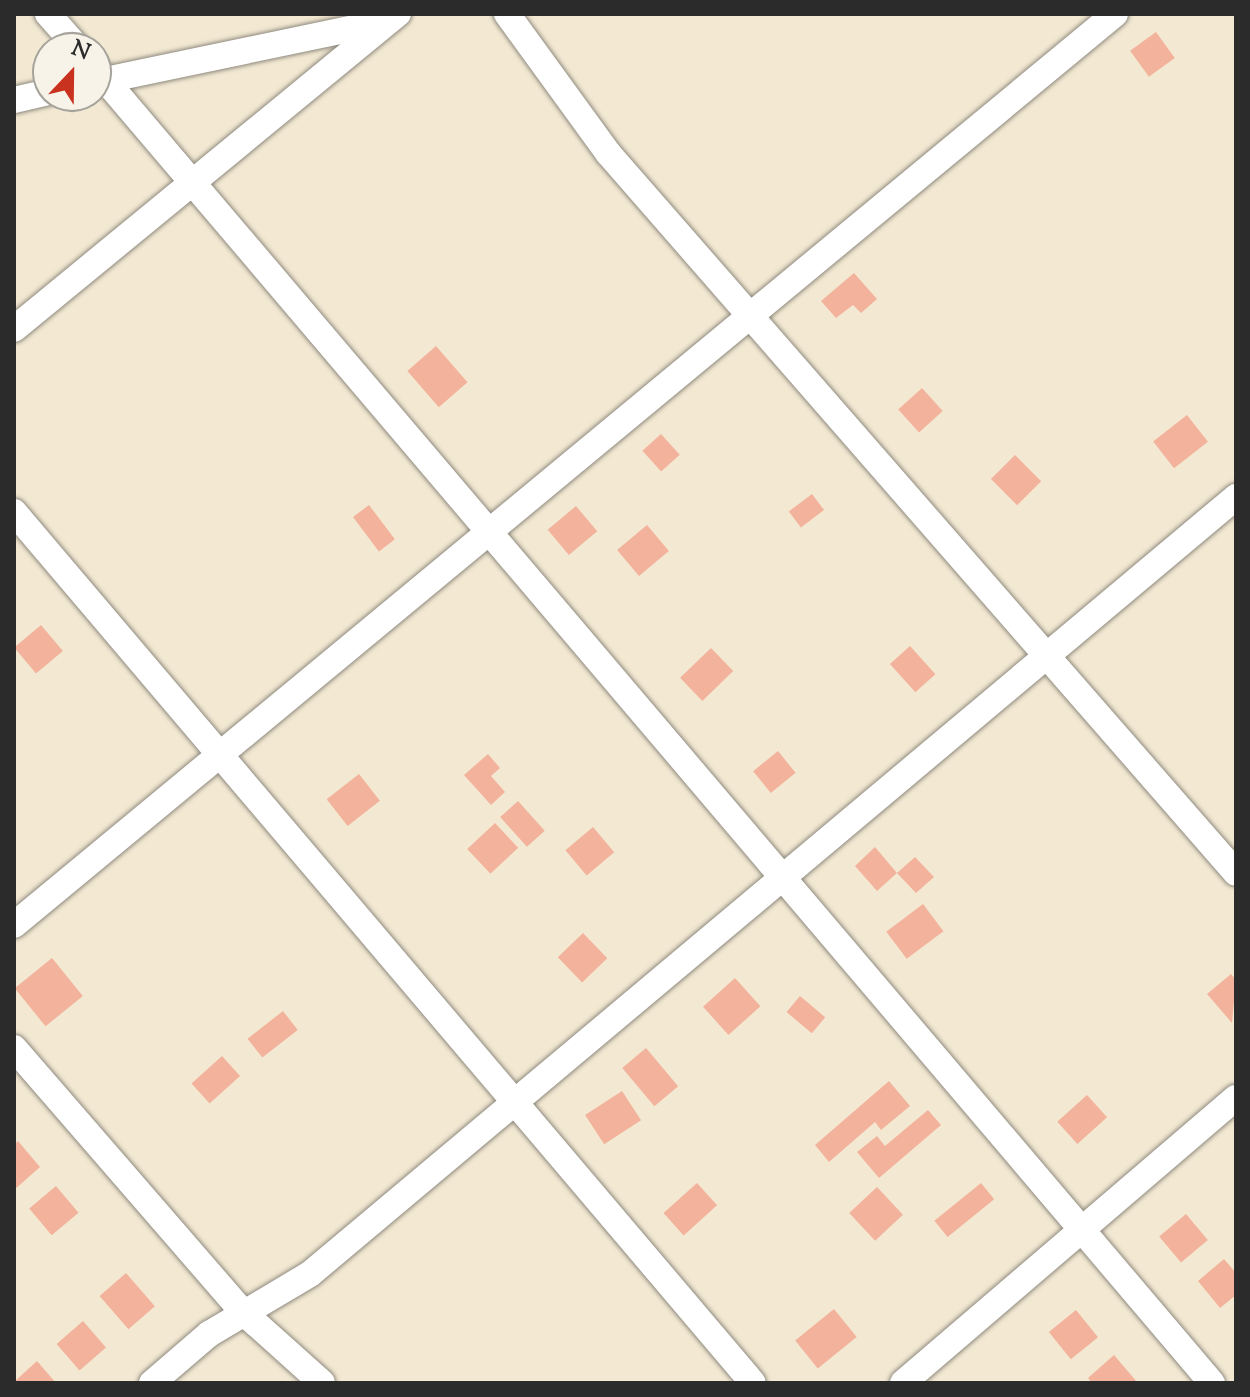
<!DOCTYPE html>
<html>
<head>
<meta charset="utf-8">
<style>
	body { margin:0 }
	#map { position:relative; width:1250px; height:1397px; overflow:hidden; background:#f3e9d3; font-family:"Sorts Mill Goudy",serif }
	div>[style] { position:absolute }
	.building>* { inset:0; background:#f3b29b; transform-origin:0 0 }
	.roads { filter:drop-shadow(0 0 2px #8f8a7f) drop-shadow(0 0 2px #8f8a7f) }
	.minor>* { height:26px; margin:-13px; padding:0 13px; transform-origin:13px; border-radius:13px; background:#fff }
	span { translate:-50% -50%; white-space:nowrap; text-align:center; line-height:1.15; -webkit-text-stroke:7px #f7f3e8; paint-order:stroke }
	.frame { position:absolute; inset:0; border:16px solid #2b2b2b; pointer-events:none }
	.north { position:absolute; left:32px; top:32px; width:80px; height:80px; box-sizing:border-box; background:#f7f3e8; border:2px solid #a5a39c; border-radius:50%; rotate:22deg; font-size:22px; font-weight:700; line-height:32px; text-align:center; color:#2b2b2b }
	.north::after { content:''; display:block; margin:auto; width:28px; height:36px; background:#c8321e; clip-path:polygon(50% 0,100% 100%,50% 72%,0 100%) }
</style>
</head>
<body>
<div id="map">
	<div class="building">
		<div style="left:1156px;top:32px;width:32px;height:32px;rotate:54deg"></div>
		<div style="clip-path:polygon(854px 273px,877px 299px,861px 313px,853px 305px,836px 318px,821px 301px)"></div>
		<div style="left:436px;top:346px;width:48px;height:38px;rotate:49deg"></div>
		<div style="left:922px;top:388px;width:31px;height:32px;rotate:48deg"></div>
		<div style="left:1187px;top:415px;width:34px;height:43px;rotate:52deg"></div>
		<div style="left:661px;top:434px;width:28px;height:25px;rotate:48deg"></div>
		<div style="left:1015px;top:455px;width:37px;height:34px;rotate:45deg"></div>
		<div style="left:812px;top:494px;width:20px;height:29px;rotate:53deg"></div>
		<div style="left:369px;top:505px;width:43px;height:20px;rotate:53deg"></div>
		<div style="left:576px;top:506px;width:33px;height:37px;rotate:50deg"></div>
		<div style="left:647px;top:525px;width:34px;height:39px;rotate:50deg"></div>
		<div style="left:41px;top:625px;width:34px;height:35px;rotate:50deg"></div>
		<div style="left:910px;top:646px;width:38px;height:27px;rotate:48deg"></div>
		<div style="left:711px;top:648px;width:32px;height:43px;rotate:46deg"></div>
		<div style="left:778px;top:751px;width:28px;height:32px;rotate:51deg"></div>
		<div style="clip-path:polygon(488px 754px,500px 768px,491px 776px,505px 792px,491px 805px,464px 775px)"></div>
		<div style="left:359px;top:774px;width:34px;height:41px;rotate:52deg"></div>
		<div style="left:518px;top:801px;width:40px;height:24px;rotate:48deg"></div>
		<div style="left:495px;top:823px;width:34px;height:38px;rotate:47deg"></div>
		<div style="left:593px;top:827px;width:33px;height:36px;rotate:50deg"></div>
		<div style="clip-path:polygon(875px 847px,897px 873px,915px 857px,934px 877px,916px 893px,897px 873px,877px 891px,855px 866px)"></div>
		<div style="left:923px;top:904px;width:34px;height:46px;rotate:53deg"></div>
		<div style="left:583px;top:933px;width:35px;height:35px;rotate:46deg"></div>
		<div style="left:52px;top:958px;width:49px;height:48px;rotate:51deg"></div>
		<div style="clip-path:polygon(1231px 974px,1236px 980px,1232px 1023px,1207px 994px)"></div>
		<div style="left:735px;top:978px;width:38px;height:43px;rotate:48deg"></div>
		<div style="left:800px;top:996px;width:33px;height:21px;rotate:40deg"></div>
		<div style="left:283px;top:1011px;width:24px;height:45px;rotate:52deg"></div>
		<div style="left:646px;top:1048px;width:50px;height:31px;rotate:50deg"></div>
		<div style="left:222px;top:1056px;width:27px;height:41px;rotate:48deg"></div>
		<div style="clip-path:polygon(889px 1081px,910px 1106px,881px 1130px,875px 1122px,829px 1162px,815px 1145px)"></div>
		<div style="left:622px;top:1091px;width:35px;height:44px;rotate:57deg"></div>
		<div style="left:1087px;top:1095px;width:30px;height:40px;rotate:48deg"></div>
		<div style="clip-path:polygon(928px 1110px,941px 1125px,879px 1178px,857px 1152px,877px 1136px,885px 1146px)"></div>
		<div style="clip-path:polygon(18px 1141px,40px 1167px,14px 1190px,14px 1145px)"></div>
		<div style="left:697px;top:1183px;width:30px;height:45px;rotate:48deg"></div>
		<div style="left:981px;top:1183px;width:21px;height:60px;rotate:51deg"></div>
		<div style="left:56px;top:1186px;width:35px;height:35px;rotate:50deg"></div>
		<div style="left:877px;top:1187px;width:38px;height:38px;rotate:47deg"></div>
		<div style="left:1186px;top:1214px;width:34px;height:35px;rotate:50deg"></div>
		<div style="clip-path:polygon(1224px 1259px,1236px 1273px,1236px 1295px,1220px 1308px,1198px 1281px)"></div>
		<div style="left:126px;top:1273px;width:44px;height:35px;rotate:49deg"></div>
		<div style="left:834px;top:1309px;width:36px;height:50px;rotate:51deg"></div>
		<div style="left:1076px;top:1310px;width:35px;height:35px;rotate:51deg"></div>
		<div style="left:83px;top:1321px;width:35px;height:35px;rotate:49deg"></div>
		<div style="clip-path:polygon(1114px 1355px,1137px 1382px,1092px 1383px,1088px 1378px)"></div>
		<div style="clip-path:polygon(37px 1361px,56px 1383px,14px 1383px,14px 1382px)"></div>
	</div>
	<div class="roads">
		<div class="minor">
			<div style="left:48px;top:14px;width:45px;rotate:48.6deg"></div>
			<div style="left:507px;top:14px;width:172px;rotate:54deg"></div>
			<div style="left:608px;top:153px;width:955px;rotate:48.9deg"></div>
			<div style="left:96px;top:69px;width:1724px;rotate:49.66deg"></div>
			<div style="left:96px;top:82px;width:292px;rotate:-11.8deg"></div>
			<div style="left:14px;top:100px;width:35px;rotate:-13deg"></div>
			<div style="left:14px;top:329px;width:497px;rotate:-39.4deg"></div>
			<div style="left:14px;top:512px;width:1142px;rotate:49.69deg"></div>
			<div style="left:14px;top:925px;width:1429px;rotate:-39.61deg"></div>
			<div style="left:14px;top:1048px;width:349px;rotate:49.1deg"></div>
			<div style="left:243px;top:1312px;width:106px;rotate:41.9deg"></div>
			<div style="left:152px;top:1383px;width:75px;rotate:-40.7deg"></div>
			<div style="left:209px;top:1334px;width:117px;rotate:-30.7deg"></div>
			<div style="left:310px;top:1274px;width:1209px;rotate:-40deg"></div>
			<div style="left:903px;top:1383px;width:438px;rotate:-40.6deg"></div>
		</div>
	</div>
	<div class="frame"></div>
	<div class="north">N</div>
</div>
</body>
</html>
